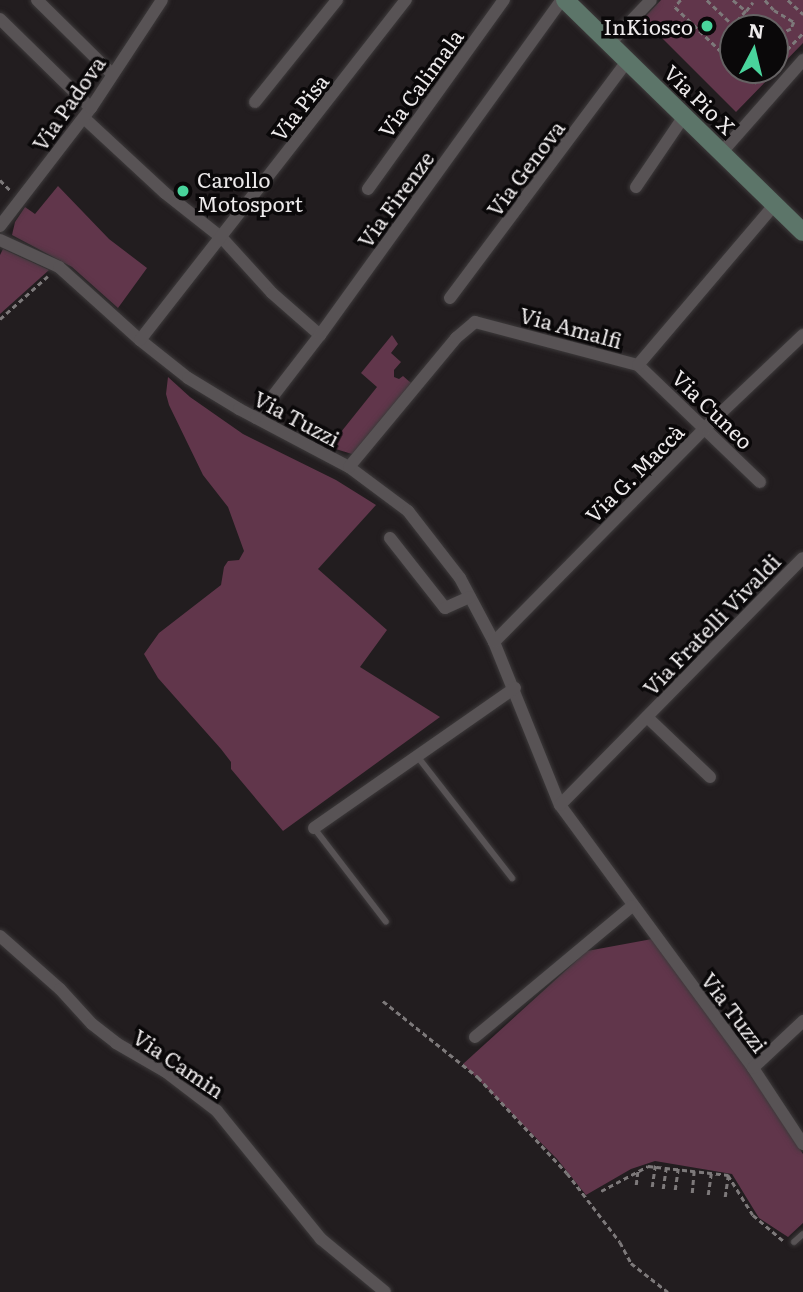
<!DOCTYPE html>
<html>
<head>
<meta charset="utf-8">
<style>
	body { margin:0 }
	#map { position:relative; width:803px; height:1292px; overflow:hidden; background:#221d1f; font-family:Literata,serif }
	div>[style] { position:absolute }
	.green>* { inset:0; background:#61364b }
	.path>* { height:2.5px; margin-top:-1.25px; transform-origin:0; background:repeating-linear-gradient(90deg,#7d797a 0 5px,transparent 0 8.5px) }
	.roads { filter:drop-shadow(0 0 2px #3d3a3b) drop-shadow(0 0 2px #3d3a3b) }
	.lane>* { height:6px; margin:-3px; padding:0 3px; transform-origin:3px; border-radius:3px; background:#585355 }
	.street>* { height:12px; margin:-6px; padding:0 6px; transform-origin:6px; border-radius:6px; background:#585355 }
	.secondary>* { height:18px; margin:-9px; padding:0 9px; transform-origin:9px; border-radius:9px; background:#5c7569 }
	.dots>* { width:19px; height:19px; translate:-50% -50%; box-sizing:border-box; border:4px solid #0a0809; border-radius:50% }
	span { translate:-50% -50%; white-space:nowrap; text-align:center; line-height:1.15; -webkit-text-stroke:7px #0a0809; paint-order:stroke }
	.poi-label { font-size:21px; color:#edeaeb }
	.right { translate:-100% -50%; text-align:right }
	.left { translate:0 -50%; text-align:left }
	.street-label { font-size:21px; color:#edeaeb }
	.north { position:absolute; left:719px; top:14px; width:70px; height:70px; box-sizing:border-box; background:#0a0809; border:2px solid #656263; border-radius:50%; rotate:7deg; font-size:19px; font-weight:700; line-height:28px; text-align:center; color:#edeaeb }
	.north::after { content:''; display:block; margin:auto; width:24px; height:32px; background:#49d49c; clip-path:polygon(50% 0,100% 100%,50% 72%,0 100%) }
</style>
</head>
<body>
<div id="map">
	<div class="green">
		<div style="clip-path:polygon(evenodd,661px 0,803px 0,803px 43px,736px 112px,643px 19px,661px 0,733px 28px,775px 28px,775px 70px,733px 70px,733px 28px)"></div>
		<div style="clip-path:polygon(58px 186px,109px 239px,147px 268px,118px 308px,72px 267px,12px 235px,15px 222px,25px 207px,35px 214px)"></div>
		<div style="clip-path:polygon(3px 249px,49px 270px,0 314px,0 255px)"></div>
		<div style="clip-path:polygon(392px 335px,398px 344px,391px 353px,401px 362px,394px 370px,394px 377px,399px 379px,403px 376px,411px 383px,352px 454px,329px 447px,377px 387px,361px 373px)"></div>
		<div style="clip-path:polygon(168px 377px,190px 397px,243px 434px,336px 480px,376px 505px,318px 569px,387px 630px,360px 667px,440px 717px,283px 831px,231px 769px,231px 762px,221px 749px,158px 678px,144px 654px,159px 633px,221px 585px,224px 567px,228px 561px,239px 560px,244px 551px,228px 507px,203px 475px,169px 405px,166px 394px)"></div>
		<div style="clip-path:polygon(652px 939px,746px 1065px,803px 1154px,803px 1223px,788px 1237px,759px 1218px,732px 1174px,655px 1161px,631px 1169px,586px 1195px,557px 1159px,463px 1064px,587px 951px)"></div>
	</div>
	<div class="path">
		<div style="left:681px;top:0;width:9px;rotate:131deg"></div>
		<div style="left:675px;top:7px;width:81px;rotate:44deg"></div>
		<div style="left:707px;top:0;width:40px;rotate:44deg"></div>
		<div style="left:733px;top:0;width:17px;rotate:40deg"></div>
		<div style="left:746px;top:11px;width:18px;rotate:131deg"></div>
		<div style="left:765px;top:0;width:13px;rotate:48deg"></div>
		<div style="left:774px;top:10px;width:23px;rotate:31deg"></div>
		<div style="left:794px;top:22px;width:8px;rotate:113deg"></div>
		<div style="left:791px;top:29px;width:17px;rotate:156deg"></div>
		<div style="left:788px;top:0;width:21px;rotate:43deg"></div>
		<div style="left:746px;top:11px;width:11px;rotate:-52deg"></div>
		<div style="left:775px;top:62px;width:40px;rotate:-46deg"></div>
		<div style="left:741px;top:70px;width:18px;rotate:45deg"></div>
		<div style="left:754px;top:83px;width:18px;rotate:-45deg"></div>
		<div style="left:0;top:180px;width:16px;rotate:45deg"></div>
		<div style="left:0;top:319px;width:64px;rotate:-41.9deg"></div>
		<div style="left:383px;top:1001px;width:122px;rotate:38.7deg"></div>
		<div style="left:478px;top:1077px;width:131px;rotate:47.2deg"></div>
		<div style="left:567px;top:1173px;width:87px;rotate:52.5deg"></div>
		<div style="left:620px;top:1242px;width:24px;rotate:62deg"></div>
		<div style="left:631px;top:1263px;width:47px;rotate:38.1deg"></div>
		<div style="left:636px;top:1185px;width:16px;rotate:-83deg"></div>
		<div style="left:652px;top:1187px;width:22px;rotate:-82deg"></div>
		<div style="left:663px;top:1189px;width:22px;rotate:-82deg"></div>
		<div style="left:675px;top:1190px;width:22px;rotate:-82deg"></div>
		<div style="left:601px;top:1191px;width:53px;rotate:-28deg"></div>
		<div style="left:648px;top:1166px;width:81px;rotate:6.4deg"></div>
		<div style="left:728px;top:1175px;width:47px;rotate:58deg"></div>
		<div style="left:753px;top:1215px;width:42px;rotate:40.2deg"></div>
		<div style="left:692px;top:1193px;width:22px;rotate:-85deg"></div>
		<div style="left:708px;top:1195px;width:22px;rotate:-82deg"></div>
		<div style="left:725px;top:1197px;width:22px;rotate:-82deg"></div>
	</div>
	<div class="roads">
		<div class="lane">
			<div style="left:417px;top:756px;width:155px;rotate:52.1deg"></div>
			<div style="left:314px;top:828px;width:118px;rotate:52.5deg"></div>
			<div style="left:794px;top:1242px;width:12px;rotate:-42deg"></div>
		</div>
		<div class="street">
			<div style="left:37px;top:0;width:105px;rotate:44.6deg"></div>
			<div style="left:0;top:19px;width:127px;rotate:44.4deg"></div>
			<div style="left:610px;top:43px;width:59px;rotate:-46.4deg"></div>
			<div style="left:255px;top:102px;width:131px;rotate:-51.2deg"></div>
			<div style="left:84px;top:118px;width:110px;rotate:42.8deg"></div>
			<div style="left:165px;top:193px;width:73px;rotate:38.3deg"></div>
			<div style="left:222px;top:238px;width:74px;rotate:47.7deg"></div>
			<div style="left:272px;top:293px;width:64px;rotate:41.2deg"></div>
			<div style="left:722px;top:152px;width:123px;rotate:-48.6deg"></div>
			<div style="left:636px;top:187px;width:86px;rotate:-55.9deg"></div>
			<div style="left:368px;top:189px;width:233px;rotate:-54.3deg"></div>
			<div style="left:0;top:226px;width:149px;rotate:-52.4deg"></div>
			<div style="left:91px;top:108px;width:129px;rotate:-56.7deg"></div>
			<div style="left:0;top:240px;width:65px;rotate:24.6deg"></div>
			<div style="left:59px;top:267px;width:109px;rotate:42deg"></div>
			<div style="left:140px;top:340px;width:61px;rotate:38.4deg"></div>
			<div style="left:188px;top:378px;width:60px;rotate:31.3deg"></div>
			<div style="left:239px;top:409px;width:124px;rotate:27.8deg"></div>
			<div style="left:349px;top:467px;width:74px;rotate:36.7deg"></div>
			<div style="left:408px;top:511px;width:85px;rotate:52.2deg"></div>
			<div style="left:460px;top:578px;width:72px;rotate:62deg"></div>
			<div style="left:494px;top:642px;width:176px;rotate:68deg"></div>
			<div style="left:560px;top:805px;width:326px;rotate:53.7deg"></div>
			<div style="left:753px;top:1068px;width:91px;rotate:56.7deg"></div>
			<div style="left:450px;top:298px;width:297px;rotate:-53.2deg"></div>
			<div style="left:140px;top:340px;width:432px;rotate:-52deg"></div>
			<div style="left:638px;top:365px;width:169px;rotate:43.8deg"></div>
			<div style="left:256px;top:418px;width:105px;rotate:-52.4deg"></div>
			<div style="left:320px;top:335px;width:413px;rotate:-54.2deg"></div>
			<div style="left:349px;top:467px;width:168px;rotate:-50.3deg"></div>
			<div style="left:456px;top:338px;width:25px;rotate:-40deg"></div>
			<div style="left:475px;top:322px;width:169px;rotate:14.8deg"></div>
			<div style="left:638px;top:365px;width:213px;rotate:-49.6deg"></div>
			<div style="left:390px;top:538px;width:89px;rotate:51.8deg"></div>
			<div style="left:445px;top:608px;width:27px;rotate:-24deg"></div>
			<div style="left:494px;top:642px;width:302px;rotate:-45.4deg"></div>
			<div style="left:706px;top:427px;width:134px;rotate:-43.5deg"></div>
			<div style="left:647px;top:717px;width:87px;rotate:43.6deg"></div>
			<div style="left:560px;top:805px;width:346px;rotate:-45.5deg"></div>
			<div style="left:314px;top:828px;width:245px;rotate:-34.9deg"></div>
			<div style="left:0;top:936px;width:80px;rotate:41.5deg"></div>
			<div style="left:60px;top:989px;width:47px;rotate:47.6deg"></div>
			<div style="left:92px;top:1024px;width:31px;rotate:38deg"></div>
			<div style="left:116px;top:1043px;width:58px;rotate:30.1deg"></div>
			<div style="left:166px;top:1072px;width:64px;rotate:37.4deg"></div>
			<div style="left:217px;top:1111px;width:165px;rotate:50.9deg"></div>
			<div style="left:321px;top:1239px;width:83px;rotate:39.6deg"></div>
			<div style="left:475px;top:1037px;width:204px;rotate:-39.8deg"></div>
			<div style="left:753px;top:1068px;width:69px;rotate:-43.2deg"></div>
		</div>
		<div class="secondary">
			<div style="left:565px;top:0;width:332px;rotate:44.3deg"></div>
		</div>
	</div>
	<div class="dots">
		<div style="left:707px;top:26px;background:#49d49c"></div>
		<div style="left:183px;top:191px;background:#49d49c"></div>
	</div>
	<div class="poi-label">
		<span class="right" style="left:693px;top:26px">InKiosco</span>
		<span class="left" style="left:197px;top:191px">Carollo<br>Motosport</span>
	</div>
	<div class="street-label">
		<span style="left:420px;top:83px;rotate:-54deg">Via Calimala</span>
		<span style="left:700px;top:99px;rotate:44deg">Via Pio X</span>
		<span style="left:68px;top:103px;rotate:-55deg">Via Padova</span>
		<span style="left:299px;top:107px;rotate:-52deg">Via Pisa</span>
		<span style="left:525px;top:168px;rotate:-53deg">Via Genova</span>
		<span style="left:395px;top:199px;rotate:-54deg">Via Firenze</span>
		<span style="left:571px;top:327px;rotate:15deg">Via Amalfi</span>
		<span style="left:713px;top:409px;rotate:44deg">Via Cuneo</span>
		<span style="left:297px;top:418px;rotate:28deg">Via Tuzzi</span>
		<span style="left:634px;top:473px;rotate:-45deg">Via G. Maccà</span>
		<span style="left:711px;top:624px;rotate:-46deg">Via Fratelli Vivaldi</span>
		<span style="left:735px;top:1012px;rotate:53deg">Via Tuzzi</span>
		<span style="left:179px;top:1063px;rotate:34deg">Via Camin</span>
	</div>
	<div class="north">N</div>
</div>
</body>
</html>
